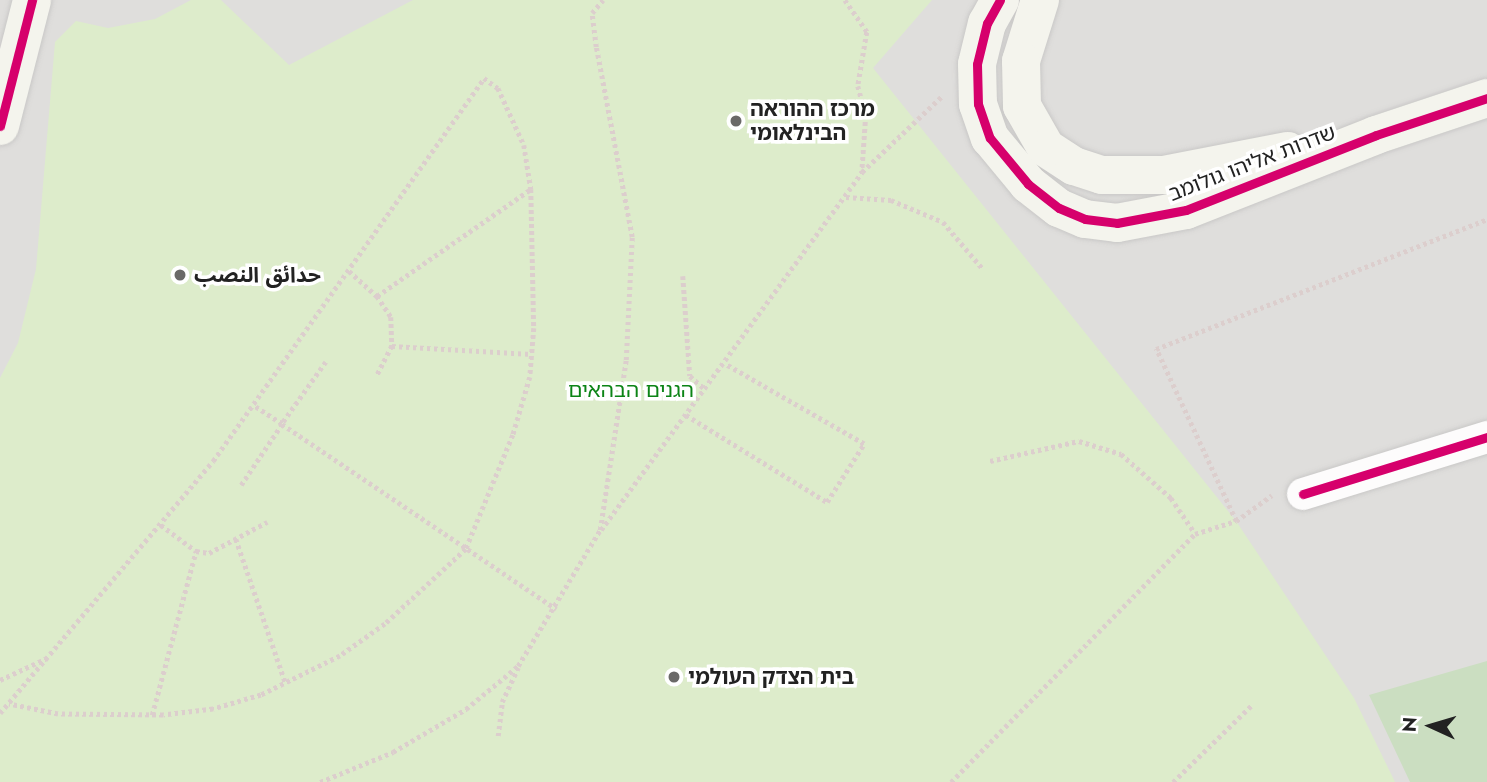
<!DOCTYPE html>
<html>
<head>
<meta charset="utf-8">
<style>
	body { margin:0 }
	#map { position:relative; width:1487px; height:782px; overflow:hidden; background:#f0eeeb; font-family:Jost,"Noto Sans Arabic","Noto Sans Hebrew",sans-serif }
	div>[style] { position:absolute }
	.residential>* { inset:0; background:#dfdedc; transform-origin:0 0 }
	.grass>* { inset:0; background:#ddeccb }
	.forest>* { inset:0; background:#cbdec1 }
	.path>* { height:4.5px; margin-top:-2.25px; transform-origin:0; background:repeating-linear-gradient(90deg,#dccecd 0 3.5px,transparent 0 7px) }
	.roads { filter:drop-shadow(0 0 2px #c9c8c7) drop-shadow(0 0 2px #c9c8c7) }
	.street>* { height:32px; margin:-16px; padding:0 16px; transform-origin:16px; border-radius:16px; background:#fdfcfc }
	.secondary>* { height:38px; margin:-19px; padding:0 19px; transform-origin:19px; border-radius:19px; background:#f4f4ed }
	.cycleway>* { height:9px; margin:-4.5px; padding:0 4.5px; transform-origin:4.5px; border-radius:4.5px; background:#d6006c }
	.dots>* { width:19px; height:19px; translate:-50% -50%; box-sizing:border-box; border:4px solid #fff; border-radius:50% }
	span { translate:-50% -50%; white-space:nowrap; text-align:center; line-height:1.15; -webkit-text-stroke:7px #fff; paint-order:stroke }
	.poi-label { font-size:21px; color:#222; font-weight:700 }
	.left { translate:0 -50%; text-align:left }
	.street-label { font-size:21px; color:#222 }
	.park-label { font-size:21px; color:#0c8416 }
	.north { position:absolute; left:1396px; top:691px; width:70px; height:70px; -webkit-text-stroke:5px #fff; paint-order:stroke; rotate:274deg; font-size:19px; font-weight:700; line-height:28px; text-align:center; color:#222 }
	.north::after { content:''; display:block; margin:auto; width:24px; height:32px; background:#222; clip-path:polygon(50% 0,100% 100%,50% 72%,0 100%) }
</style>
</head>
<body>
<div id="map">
	<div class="residential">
		<div style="left:0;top:0;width:1487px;height:782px"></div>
	</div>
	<div class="grass">
		<div style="clip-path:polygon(191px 0,221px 0,289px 65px,413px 0,932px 0,873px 68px,1236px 521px,1354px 698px,1395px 782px,0 782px,0 378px,18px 343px,36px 269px,55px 42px,76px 21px,108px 28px,155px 19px)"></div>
	</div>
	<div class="forest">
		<div style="clip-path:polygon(1487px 661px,1487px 782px,1410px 782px,1369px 695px)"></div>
	</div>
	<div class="path">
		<div style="left:845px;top:0;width:39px;rotate:55deg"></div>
		<div style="left:867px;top:32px;width:55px;rotate:99.5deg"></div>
		<div style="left:858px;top:86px;width:30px;rotate:75deg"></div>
		<div style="left:866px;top:115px;width:57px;rotate:94deg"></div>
		<div style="left:846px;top:197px;width:45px;rotate:3.8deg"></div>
		<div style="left:891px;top:200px;width:56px;rotate:22.9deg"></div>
		<div style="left:943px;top:222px;width:62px;rotate:49.6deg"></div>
		<div style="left:349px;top:271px;width:38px;rotate:42deg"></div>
		<div style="left:377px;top:296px;width:25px;rotate:56deg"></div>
		<div style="left:391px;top:317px;width:29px;rotate:88deg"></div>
		<div style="left:392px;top:346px;width:34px;rotate:117deg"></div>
		<div style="left:683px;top:276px;width:100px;rotate:86deg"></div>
		<div style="left:690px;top:376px;width:20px;rotate:41deg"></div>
		<div style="left:377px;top:296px;width:188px;rotate:-34.8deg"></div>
		<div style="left:392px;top:346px;width:140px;rotate:3.3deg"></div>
		<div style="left:326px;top:362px;width:76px;rotate:125.4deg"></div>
		<div style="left:282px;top:424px;width:331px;rotate:34deg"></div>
		<div style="left:686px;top:415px;width:166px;rotate:31.7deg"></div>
		<div style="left:827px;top:502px;width:69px;rotate:-57.5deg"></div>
		<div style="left:864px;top:444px;width:160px;rotate:-150.1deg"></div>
		<div style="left:990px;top:461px;width:91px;rotate:-12.7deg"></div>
		<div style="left:1079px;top:441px;width:44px;rotate:17.2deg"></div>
		<div style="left:1121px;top:454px;width:67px;rotate:41.3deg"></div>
		<div style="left:1171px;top:498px;width:42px;rotate:55.6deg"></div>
		<div style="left:241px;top:485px;width:73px;rotate:-56.1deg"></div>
		<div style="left:282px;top:424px;width:35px;rotate:-147deg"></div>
		<div style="left:1236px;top:521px;width:190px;rotate:-114.9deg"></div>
		<div style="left:1156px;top:349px;width:356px;rotate:-21.4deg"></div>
		<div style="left:161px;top:525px;width:44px;rotate:36.6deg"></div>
		<div style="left:196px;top:551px;width:13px;rotate:9deg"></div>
		<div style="left:209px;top:553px;width:66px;rotate:-28.1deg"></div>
		<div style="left:601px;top:530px;width:443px;rotate:-53.9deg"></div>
		<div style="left:862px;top:172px;width:112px;rotate:-43.5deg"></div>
		<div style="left:236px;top:539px;width:153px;rotate:71deg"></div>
		<div style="left:0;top:680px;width:52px;rotate:-25.1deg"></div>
		<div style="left:0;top:713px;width:330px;rotate:-49.8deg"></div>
		<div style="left:213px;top:461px;width:469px;rotate:-54.7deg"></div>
		<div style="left:484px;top:78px;width:17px;rotate:36deg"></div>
		<div style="left:498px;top:88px;width:63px;rotate:65.5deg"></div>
		<div style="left:524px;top:145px;width:45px;rotate:81deg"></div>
		<div style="left:531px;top:189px;width:139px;rotate:88.8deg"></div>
		<div style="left:534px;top:328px;width:49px;rotate:94.7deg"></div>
		<div style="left:530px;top:377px;width:60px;rotate:106.3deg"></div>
		<div style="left:513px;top:435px;width:123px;rotate:112.4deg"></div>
		<div style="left:466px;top:549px;width:110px;rotate:137.2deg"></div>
		<div style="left:385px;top:624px;width:55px;rotate:144.6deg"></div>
		<div style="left:340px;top:656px;width:88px;rotate:153.7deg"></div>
		<div style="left:261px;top:695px;width:50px;rotate:163.7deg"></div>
		<div style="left:213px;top:709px;width:50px;rotate:173.2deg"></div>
		<div style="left:163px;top:715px;width:105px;rotate:-179.5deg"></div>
		<div style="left:58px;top:714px;width:50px;rotate:-168.5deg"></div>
		<div style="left:152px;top:715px;width:170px;rotate:-75deg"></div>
		<div style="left:498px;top:736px;width:34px;rotate:-83deg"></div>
		<div style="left:502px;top:702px;width:38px;rotate:-65deg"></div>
		<div style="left:320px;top:782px;width:79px;rotate:-22.3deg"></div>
		<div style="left:393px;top:752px;width:85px;rotate:-30.5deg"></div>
		<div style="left:466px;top:709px;width:67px;rotate:-39.6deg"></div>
		<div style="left:518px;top:666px;width:159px;rotate:-58.9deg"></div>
		<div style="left:600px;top:530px;width:172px;rotate:-81.3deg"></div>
		<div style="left:626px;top:360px;width:123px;rotate:-87.2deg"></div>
		<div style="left:632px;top:237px;width:193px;rotate:-100.7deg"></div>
		<div style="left:596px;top:47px;width:34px;rotate:-97deg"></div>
		<div style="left:592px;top:13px;width:17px;rotate:-50deg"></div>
		<div style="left:951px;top:782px;width:348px;rotate:-45.5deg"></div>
		<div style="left:1195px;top:534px;width:43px;rotate:-17.6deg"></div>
		<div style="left:1236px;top:521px;width:44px;rotate:-35.8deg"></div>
		<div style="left:1173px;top:782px;width:109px;rotate:-44.3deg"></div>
	</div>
	<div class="roads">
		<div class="street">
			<div style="left:1303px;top:494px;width:193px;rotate:-17.2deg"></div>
		</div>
		<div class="secondary">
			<div style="left:1000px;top:0;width:26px;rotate:119deg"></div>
			<div style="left:987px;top:23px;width:42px;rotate:103.7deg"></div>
			<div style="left:977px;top:64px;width:40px;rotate:88.6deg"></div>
			<div style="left:978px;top:104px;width:36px;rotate:71deg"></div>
			<div style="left:990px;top:138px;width:60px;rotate:50.4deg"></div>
			<div style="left:1028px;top:184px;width:39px;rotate:38deg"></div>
			<div style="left:1059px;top:208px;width:28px;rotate:23deg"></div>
			<div style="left:1085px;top:219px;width:32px;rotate:7deg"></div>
			<div style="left:1117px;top:223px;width:70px;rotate:-10.7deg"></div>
			<div style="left:1186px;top:210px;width:204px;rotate:-21.5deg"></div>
			<div style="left:1376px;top:135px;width:117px;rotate:-18.4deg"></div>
			<div style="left:1040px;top:0;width:64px;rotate:107.3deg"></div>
			<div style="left:1021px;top:61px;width:45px;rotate:88.7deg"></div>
			<div style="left:1022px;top:106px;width:48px;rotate:60.3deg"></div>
			<div style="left:1046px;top:148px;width:33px;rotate:33deg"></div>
			<div style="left:1074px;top:166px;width:29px;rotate:18deg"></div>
			<div style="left:1102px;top:175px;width:62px"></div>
			<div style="left:1164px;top:175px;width:126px;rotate:-11deg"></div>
			<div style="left:0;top:126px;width:130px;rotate:-75.7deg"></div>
		</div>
	</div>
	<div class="cycleway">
		<div style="left:1000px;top:0;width:26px;rotate:119deg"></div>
		<div style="left:987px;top:23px;width:42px;rotate:103.7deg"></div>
		<div style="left:977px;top:64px;width:40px;rotate:88.6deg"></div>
		<div style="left:978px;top:104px;width:36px;rotate:71deg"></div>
		<div style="left:990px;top:138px;width:60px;rotate:50.4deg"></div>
		<div style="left:1028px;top:184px;width:39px;rotate:38deg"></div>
		<div style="left:1059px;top:208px;width:28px;rotate:23deg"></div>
		<div style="left:1085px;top:219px;width:32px;rotate:7deg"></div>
		<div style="left:1117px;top:223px;width:70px;rotate:-10.7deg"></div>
		<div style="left:1186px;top:210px;width:204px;rotate:-21.5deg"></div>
		<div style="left:1376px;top:135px;width:117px;rotate:-18.4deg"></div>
		<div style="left:0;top:126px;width:130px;rotate:-75.7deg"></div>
		<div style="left:1303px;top:494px;width:193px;rotate:-17.2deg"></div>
	</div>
	<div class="dots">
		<div style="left:736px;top:121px;background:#6a6968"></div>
		<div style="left:180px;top:275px;background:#6a6968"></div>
		<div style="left:674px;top:677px;background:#6a6968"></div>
	</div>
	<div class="poi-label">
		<span class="left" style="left:750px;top:121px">מרכז ההוראה<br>הבינלאומי</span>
		<span class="left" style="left:194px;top:275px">حدائق النصب</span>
		<span class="left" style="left:688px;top:677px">בית הצדק העולמי</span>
	</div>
	<div class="street-label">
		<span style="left:1252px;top:163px;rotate:-21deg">שדרות אליהו גולומב</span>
	</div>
	<div class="park-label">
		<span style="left:631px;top:390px">הגנים הבהאים</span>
	</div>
	<div class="north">N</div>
</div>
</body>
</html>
